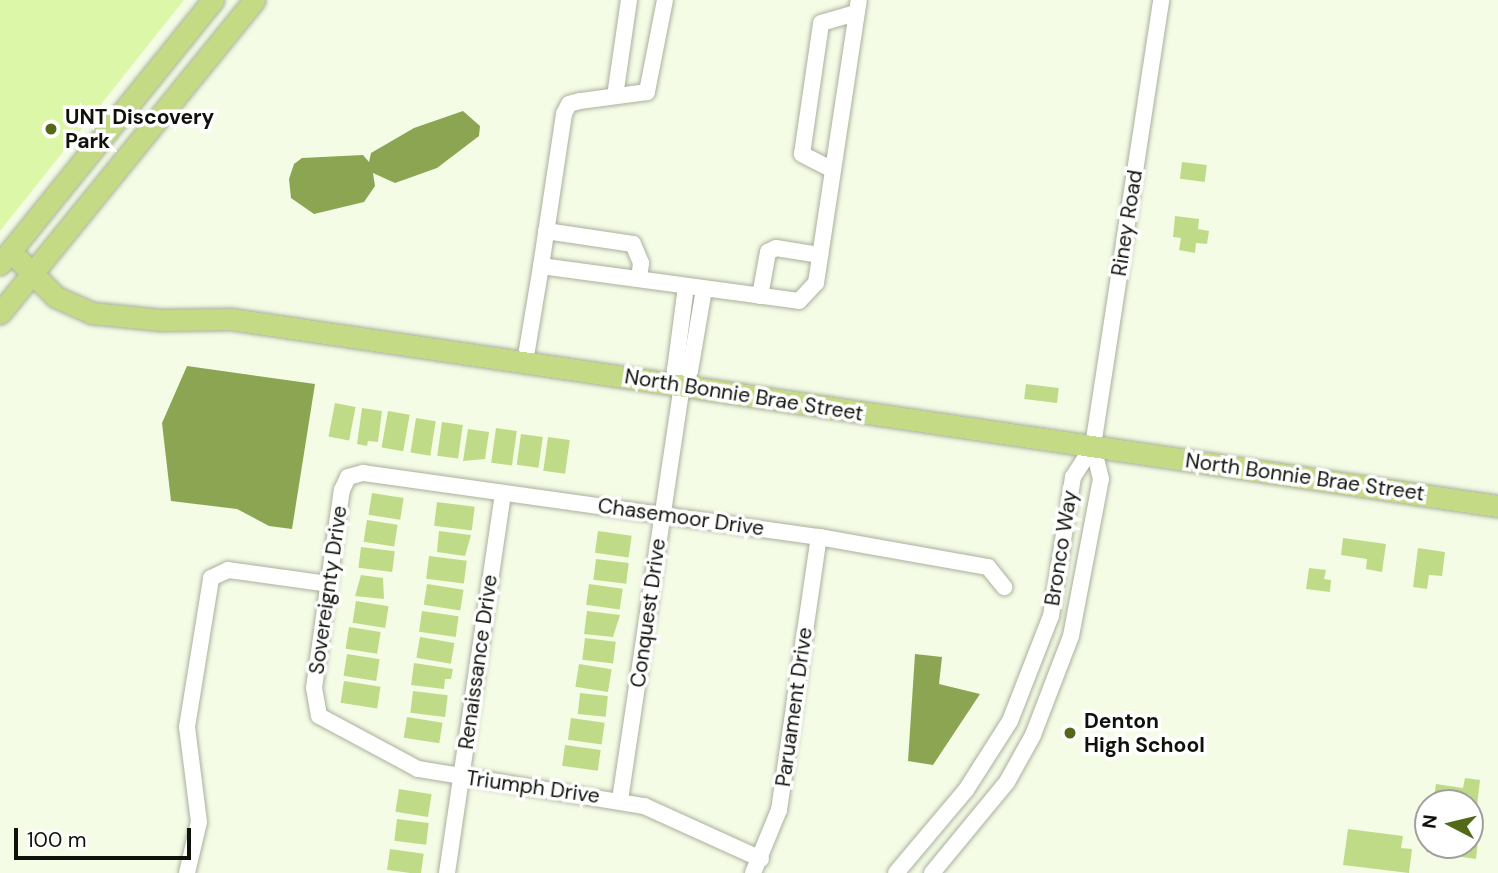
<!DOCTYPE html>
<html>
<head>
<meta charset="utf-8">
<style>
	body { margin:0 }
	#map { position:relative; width:1498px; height:873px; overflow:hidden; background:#f4fce6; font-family:"DM Sans",sans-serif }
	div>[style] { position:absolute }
	.green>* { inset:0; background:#dcf7a7 }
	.water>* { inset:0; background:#8ba552 }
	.building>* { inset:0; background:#c0db87; transform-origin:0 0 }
	.roads { filter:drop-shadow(0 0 2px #a9b09c) drop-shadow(0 0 2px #a9b09c) }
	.minor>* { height:16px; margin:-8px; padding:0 8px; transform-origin:8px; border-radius:8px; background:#fff }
	.major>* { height:21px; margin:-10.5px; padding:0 10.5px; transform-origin:10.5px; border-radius:10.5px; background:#c4da85 }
	.dots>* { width:19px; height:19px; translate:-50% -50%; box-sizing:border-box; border:4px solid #fff; border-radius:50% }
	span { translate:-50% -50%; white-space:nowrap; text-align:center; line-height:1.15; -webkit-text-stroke:7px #fff; paint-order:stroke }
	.poi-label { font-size:21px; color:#0f120b; font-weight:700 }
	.left { translate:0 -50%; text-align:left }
	.street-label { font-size:21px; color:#0f120b }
	.north { position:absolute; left:1414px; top:789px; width:70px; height:70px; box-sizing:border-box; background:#fff; border:2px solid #9fa09d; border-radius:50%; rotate:277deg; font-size:19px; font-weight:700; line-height:28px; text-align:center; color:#0f120b }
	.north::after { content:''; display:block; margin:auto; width:24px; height:32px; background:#536917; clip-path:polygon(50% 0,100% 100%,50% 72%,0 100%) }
	.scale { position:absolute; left:14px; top:828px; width:177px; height:32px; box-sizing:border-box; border:4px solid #0f120b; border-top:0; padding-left:9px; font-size:21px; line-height:24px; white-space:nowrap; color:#0f120b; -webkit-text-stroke:5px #fff; paint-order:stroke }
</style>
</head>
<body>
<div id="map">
	<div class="green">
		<div style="clip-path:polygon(0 0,184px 0,0 231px)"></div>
	</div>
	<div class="water">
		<div style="clip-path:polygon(463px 111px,480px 126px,479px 136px,437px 168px,395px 183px,373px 173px,375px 186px,364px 202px,314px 214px,291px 198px,289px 179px,294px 164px,302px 158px,363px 155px,369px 162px,371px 153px,414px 128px)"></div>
		<div style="clip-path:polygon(187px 366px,315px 384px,292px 529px,269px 526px,237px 509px,171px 501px,162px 423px)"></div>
		<div style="clip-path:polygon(915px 654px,942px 657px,939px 684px,980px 694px,933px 765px,908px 761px)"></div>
	</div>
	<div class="building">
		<div style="left:1182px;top:162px;width:25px;height:17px;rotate:7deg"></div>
		<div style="clip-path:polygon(1175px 216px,1199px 219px,1198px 229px,1209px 231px,1207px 244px,1196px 243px,1195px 253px,1179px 250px,1181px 238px,1173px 237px)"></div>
		<div style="left:1026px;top:384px;width:33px;height:15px;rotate:7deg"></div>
		<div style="left:335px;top:403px;width:21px;height:34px;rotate:11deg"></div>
		<div style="clip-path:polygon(362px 408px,382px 411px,378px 442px,368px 441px,367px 446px,357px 444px)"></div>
		<div style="left:388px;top:411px;width:22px;height:37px;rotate:10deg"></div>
		<div style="left:416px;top:418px;width:20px;height:35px;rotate:9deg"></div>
		<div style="left:442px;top:422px;width:21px;height:34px;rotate:8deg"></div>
		<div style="left:496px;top:428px;width:21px;height:35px;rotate:8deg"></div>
		<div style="clip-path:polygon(468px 429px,489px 432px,485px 459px,463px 461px)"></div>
		<div style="left:521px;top:434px;width:22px;height:31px;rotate:8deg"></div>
		<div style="left:548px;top:437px;width:22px;height:34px;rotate:8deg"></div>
		<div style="left:372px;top:493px;width:32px;height:22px;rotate:9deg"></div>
		<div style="left:437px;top:502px;width:38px;height:24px;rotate:7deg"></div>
		<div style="left:367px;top:520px;width:31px;height:22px;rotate:9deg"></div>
		<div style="clip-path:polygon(439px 531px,471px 535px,465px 556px,437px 552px)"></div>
		<div style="left:598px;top:531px;width:34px;height:22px;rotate:8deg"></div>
		<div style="clip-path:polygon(1343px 538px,1386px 544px,1382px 572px,1366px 569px,1367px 559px,1341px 555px)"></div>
		<div style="left:361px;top:547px;width:34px;height:21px;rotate:7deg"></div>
		<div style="clip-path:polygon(1418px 548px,1445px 552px,1442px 576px,1429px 575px,1427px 589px,1413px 587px)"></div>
		<div style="left:429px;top:556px;width:38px;height:23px;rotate:7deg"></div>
		<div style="left:596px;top:559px;width:33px;height:21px;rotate:7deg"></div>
		<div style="clip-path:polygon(1309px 568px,1326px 570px,1324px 579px,1331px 580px,1330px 592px,1306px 589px)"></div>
		<div style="clip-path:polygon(361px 575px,383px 578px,384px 599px,355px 596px)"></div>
		<div style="left:427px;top:584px;width:37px;height:21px;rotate:9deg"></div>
		<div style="left:589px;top:584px;width:34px;height:21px;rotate:8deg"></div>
		<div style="left:356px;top:601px;width:33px;height:22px;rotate:9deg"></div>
		<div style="left:422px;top:611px;width:37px;height:21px;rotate:8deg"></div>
		<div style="clip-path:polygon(587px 611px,620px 615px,613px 637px,584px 634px)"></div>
		<div style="left:349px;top:627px;width:32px;height:22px;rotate:9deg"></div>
		<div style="left:420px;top:637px;width:35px;height:21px;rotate:10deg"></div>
		<div style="left:585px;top:638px;width:31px;height:22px;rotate:7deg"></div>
		<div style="left:347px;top:654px;width:33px;height:22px;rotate:9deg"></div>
		<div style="clip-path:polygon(414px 663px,453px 669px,451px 679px,445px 679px,444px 689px,411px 685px)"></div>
		<div style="left:579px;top:664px;width:33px;height:23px;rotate:9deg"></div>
		<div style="left:344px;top:681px;width:37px;height:22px;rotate:9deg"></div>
		<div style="left:413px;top:691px;width:35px;height:22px;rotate:7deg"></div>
		<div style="left:580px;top:693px;width:28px;height:21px;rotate:6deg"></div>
		<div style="left:407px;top:717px;width:36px;height:21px;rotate:9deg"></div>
		<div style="left:571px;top:718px;width:34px;height:22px;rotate:8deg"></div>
		<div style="left:565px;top:745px;width:36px;height:21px;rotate:8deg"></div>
		<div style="clip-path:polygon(1465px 778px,1480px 780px,1476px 814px,1470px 813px,1470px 803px,1433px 803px,1436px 784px,1463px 788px)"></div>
		<div style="left:399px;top:789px;width:33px;height:23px;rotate:9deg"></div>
		<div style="left:397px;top:819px;width:32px;height:22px;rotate:7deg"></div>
		<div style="clip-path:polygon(1348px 829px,1403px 836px,1401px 848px,1412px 849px,1409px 873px,1343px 865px)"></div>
		<div style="clip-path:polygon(1470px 840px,1478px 841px,1476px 859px,1426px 852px,1427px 845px,1470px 845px)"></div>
		<div style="left:390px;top:849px;width:34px;height:21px;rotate:8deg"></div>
	</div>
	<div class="roads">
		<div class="minor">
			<div style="left:665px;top:0;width:94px;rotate:101.1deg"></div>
			<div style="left:647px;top:92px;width:68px;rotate:172.3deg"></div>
			<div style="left:580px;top:101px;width:11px;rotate:165deg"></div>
			<div style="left:569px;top:104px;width:11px;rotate:117deg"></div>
			<div style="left:564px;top:114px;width:154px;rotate:98.6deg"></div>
			<div style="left:541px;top:266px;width:260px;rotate:7.7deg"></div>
			<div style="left:799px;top:301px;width:25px;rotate:-47deg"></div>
			<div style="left:816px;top:283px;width:286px;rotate:-81.4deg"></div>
			<div style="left:615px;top:96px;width:97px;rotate:-81.7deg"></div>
			<div style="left:833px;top:170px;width:35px;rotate:-153deg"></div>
			<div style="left:802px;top:154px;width:132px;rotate:-81.7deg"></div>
			<div style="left:821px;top:23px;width:37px;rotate:-16deg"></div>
			<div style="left:546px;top:231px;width:88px;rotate:8.5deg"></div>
			<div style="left:633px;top:244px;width:21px;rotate:67deg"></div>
			<div style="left:641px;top:263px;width:16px;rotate:97deg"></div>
			<div style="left:760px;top:296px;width:45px;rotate:-79.7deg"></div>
			<div style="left:768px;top:252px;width:9px;rotate:-27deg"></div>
			<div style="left:776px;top:248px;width:45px;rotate:9deg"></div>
			<div style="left:525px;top:362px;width:97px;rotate:-80.5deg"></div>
			<div style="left:683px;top:377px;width:11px;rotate:-139deg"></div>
			<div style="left:675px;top:370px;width:84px;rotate:-82.5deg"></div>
			<div style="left:620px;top:800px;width:428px;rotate:-81.5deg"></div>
			<div style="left:683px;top:377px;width:9px;rotate:-41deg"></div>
			<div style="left:690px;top:371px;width:83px;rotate:-80.3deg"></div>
			<div style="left:761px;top:859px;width:128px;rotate:-155.6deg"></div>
			<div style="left:644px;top:806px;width:229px;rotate:-170.7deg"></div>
			<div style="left:418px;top:769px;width:112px;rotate:-151.8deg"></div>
			<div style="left:319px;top:716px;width:28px;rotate:-100deg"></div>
			<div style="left:314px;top:688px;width:200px;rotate:-82deg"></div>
			<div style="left:342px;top:490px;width:14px;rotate:-65deg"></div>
			<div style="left:348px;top:477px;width:16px;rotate:-15deg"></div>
			<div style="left:363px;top:473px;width:460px;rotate:8deg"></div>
			<div style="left:819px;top:537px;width:172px;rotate:10.1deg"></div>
			<div style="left:988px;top:567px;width:26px;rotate:51deg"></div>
			<div style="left:187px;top:873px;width:52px;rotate:-76.8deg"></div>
			<div style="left:199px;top:822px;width:96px;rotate:-97.2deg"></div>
			<div style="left:187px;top:727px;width:151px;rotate:-80.8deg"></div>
			<div style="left:211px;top:578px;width:19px;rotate:-25deg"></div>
			<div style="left:228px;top:570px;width:102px;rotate:7.9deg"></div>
			<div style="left:447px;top:873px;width:384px;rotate:-81.6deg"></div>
			<div style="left:753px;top:873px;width:68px;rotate:-67.6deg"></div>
			<div style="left:779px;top:810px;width:276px;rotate:-81.7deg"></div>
			<div style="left:896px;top:873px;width:109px;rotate:-49.9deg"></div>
			<div style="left:966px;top:790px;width:82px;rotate:-57.5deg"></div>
			<div style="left:1010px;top:721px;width:113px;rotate:-68.7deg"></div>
			<div style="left:1051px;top:616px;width:141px;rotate:-81deg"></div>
			<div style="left:1073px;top:477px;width:37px;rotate:-57deg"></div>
			<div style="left:932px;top:873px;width:118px;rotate:-50.5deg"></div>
			<div style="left:1007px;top:782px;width:54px;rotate:-61deg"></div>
			<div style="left:1033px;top:735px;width:106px;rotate:-69deg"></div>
			<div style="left:1071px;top:636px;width:160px;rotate:-79.2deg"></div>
			<div style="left:1101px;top:479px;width:34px;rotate:-104deg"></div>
			<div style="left:1093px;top:446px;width:451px;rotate:-81.3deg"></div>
		</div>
		<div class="major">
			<div style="left:10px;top:251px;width:65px;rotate:45deg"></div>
			<div style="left:56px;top:297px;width:39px;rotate:24deg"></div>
			<div style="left:92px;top:313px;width:69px;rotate:5.8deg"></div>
			<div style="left:161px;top:320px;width:70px;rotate:-0.8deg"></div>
			<div style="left:231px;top:319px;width:1281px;rotate:8.4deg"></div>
			<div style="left:0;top:264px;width:339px;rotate:-51.1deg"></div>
			<div style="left:0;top:313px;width:403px;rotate:-50.9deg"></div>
		</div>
	</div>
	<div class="dots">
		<div style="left:51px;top:129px;background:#536917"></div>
		<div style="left:1070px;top:733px;background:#536917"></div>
	</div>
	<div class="poi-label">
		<span class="left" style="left:65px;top:129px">UNT Discovery<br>Park</span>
		<span class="left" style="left:1084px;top:733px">Denton<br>High School</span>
	</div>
	<div class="street-label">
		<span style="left:1127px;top:223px;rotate:-81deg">Riney Road</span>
		<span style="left:744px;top:395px;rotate:9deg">North Bonnie Brae Street</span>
		<span style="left:1305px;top:477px;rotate:8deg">North Bonnie Brae Street</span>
		<span style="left:681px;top:517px;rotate:8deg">Chasemoor Drive</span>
		<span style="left:1061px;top:548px;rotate:-81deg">Bronco Way</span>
		<span style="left:328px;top:590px;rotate:-82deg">Sovereignty Drive</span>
		<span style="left:648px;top:613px;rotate:-82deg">Conquest Drive</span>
		<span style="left:478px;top:662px;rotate:-82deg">Renaissance Drive</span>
		<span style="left:794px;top:707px;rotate:-82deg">Paruament Drive</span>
		<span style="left:533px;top:787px;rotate:8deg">Triumph Drive</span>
	</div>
	<div class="north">N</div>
	<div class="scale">100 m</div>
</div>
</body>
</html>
